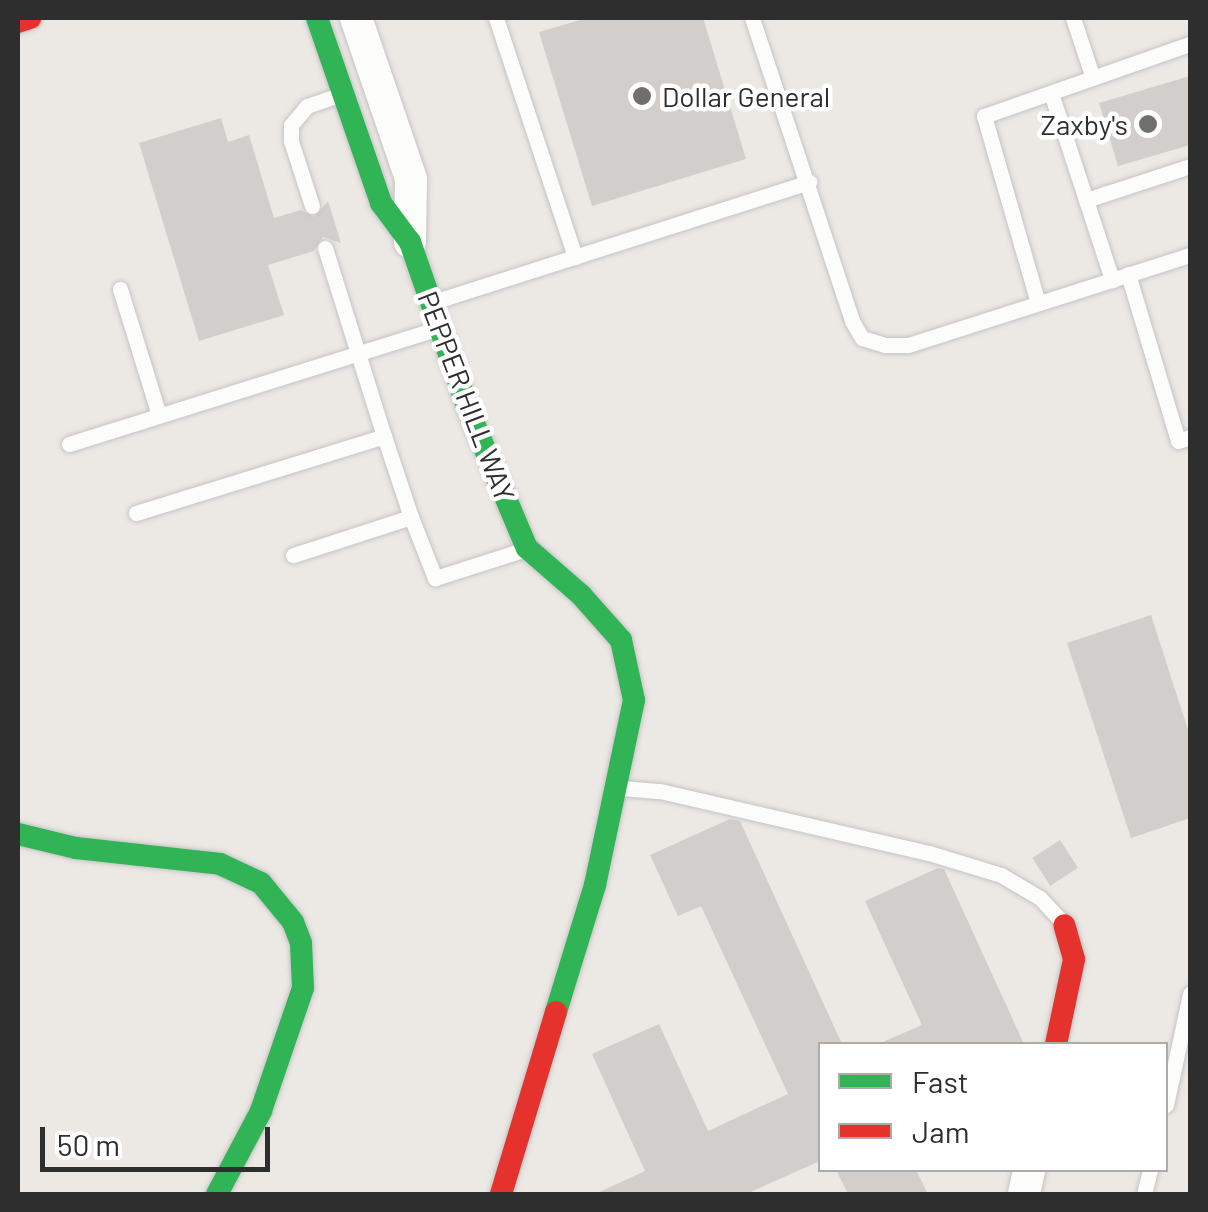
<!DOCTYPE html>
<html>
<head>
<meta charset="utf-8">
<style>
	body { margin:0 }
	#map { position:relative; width:1208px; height:1212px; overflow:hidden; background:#ece8e4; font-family:Barlow,sans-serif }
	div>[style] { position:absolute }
	.building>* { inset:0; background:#d1cecb; transform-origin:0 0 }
	.roads { filter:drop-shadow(0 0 2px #c5c4c5) drop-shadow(0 0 2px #c5c4c5) }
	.lane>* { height:15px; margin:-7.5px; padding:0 7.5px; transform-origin:7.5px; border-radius:7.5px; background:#fcfcfb }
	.street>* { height:32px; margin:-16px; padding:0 16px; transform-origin:16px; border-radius:16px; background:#fcfcfb }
	.fast>* { height:22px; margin:-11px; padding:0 11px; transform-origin:11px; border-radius:11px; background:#30b455 }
	.jam>* { height:22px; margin:-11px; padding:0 11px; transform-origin:11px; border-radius:11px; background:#e5322d }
	.dots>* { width:28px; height:28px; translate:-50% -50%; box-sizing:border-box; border:5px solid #fff; border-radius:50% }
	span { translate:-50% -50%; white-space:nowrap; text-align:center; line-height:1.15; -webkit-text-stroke:9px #fff; paint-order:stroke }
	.poi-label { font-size:28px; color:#2e2e2e }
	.left { translate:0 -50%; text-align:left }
	.right { translate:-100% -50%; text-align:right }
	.street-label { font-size:28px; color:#2e2e2e }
	.frame { position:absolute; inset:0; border:20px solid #2e2e2e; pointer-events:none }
	.legend { position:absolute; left:818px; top:1042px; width:350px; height:130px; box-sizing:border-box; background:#fff; border:2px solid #ababab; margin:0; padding:12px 18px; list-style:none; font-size:30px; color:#2e2e2e }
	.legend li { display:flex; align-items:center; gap:20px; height:50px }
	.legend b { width:50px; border:2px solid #ababab }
	.scale { position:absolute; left:40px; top:1127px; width:230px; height:45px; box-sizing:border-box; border:5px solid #2e2e2e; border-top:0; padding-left:12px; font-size:30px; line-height:35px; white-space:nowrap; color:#2e2e2e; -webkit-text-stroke:8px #fff; paint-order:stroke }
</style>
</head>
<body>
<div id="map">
	<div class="building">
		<div style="clip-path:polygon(587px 18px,703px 18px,746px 159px,592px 206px,539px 32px)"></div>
		<div style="clip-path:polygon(1190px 76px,1190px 145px,1118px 166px,1099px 103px)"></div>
		<div style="clip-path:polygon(221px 118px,228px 142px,249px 135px,274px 218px,301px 210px,314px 217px,328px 201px,341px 243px,323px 237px,314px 251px,268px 265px,284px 315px,199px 341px,139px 143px)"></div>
		<div style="clip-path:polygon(1151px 615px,1190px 736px,1190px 818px,1131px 838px,1067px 643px)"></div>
		<div style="clip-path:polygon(730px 819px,740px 821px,842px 1044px,820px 1044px,820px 1161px,746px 1194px,595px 1194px,645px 1171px,592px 1054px,659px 1024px,708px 1131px,788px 1094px,701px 906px,678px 916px,650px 855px)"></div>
		<div style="left:1060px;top:840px;width:33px;height:33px;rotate:57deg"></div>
		<div style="clip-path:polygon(938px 868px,944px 869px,1024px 1044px,878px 1044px,922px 1025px,865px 901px)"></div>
		<div style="clip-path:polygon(836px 1170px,916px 1170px,928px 1194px,848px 1194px)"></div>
	</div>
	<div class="roads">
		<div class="lane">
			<div style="left:496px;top:18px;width:252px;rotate:71.7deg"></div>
			<div style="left:752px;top:18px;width:319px;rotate:71.7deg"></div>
			<div style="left:852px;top:321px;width:20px;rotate:60deg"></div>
			<div style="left:862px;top:338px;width:24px;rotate:17deg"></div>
			<div style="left:885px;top:345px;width:23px"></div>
			<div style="left:908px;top:345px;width:296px;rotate:-17.7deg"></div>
			<div style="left:1073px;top:18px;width:63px;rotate:71.6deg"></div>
			<div style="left:1051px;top:93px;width:197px;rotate:71.9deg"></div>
			<div style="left:1086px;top:200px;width:109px;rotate:-18.1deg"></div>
			<div style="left:312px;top:206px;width:68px;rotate:-107.9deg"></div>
			<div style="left:291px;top:141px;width:16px;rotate:-90deg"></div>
			<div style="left:291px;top:125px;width:25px;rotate:-50deg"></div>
			<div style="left:307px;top:106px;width:36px;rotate:-19deg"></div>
			<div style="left:325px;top:248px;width:197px;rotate:72.6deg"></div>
			<div style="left:1128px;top:274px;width:174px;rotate:73.3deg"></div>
			<div style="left:1178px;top:441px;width:13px;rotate:-18deg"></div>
			<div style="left:120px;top:289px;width:132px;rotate:72.8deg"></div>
			<div style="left:436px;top:301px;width:392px;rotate:-17.7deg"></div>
			<div style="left:1038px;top:303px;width:195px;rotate:-106.1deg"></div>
			<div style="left:984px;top:116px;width:218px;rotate:-19.3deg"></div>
			<div style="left:69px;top:444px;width:385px;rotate:-17.4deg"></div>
			<div style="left:136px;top:513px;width:260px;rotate:-17.2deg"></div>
			<div style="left:384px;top:436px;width:85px;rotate:71.6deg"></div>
			<div style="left:411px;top:517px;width:124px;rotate:162.1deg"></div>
			<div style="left:411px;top:517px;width:66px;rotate:68.5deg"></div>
			<div style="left:435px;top:578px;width:96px;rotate:-17.7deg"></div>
			<div style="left:622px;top:788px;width:38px;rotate:5deg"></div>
			<div style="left:660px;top:791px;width:276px;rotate:13deg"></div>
			<div style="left:929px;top:853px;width:75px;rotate:17deg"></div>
			<div style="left:1001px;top:875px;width:45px;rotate:30.5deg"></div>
			<div style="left:1040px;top:898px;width:33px;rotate:47deg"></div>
			<div style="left:1166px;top:1105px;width:114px;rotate:-77.8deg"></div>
			<div style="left:1144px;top:1194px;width:25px;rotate:-76deg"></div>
		</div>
		<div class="street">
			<div style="left:356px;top:18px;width:170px;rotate:71.1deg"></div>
			<div style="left:411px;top:179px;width:63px;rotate:90.9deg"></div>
			<div style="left:1024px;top:1194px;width:25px;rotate:-78deg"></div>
		</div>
		<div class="fast">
			<div style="left:317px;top:18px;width:196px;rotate:70.9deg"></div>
			<div style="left:381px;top:203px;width:49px;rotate:53.4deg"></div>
			<div style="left:410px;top:242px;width:182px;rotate:70.8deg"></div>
			<div style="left:470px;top:414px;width:146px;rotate:67deg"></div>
			<div style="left:527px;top:548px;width:72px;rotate:41deg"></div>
			<div style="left:581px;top:595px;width:60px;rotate:48.4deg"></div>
			<div style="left:621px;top:640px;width:61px;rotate:77.8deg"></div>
			<div style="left:634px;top:700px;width:189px;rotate:101.9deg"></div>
			<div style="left:595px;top:885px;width:133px;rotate:107.1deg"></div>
			<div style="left:18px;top:834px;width:60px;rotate:13.6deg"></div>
			<div style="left:76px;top:848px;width:145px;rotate:6.3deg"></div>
			<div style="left:220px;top:864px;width:45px;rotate:24.9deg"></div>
			<div style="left:261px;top:883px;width:50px;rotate:50.6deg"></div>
			<div style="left:293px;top:922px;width:22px;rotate:69deg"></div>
			<div style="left:301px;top:943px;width:45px;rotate:87.5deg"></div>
			<div style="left:303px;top:988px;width:130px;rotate:108.9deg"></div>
			<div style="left:261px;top:1111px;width:94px;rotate:117.9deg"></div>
		</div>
		<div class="jam">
			<div style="left:18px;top:22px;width:13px;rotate:-18deg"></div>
			<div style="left:1056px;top:1044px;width:87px;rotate:-78deg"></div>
			<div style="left:1074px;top:959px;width:35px;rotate:-106deg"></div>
			<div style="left:501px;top:1194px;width:190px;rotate:-73.2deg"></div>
		</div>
	</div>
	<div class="dots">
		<div style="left:642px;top:96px;background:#706f6e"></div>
		<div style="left:1148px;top:124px;background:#706f6e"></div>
	</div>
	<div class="poi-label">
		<span class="left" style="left:662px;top:96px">Dollar General</span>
		<span class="right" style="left:1128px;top:124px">Zaxby's</span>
	</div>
	<div class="street-label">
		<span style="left:467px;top:396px;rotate:69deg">PEPPER HILL WAY</span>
	</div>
	<div class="frame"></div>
	<ul class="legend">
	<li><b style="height:12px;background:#30b455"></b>Fast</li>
	<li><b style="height:12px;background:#e5322d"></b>Jam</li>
	</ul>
	<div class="scale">50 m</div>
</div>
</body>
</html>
